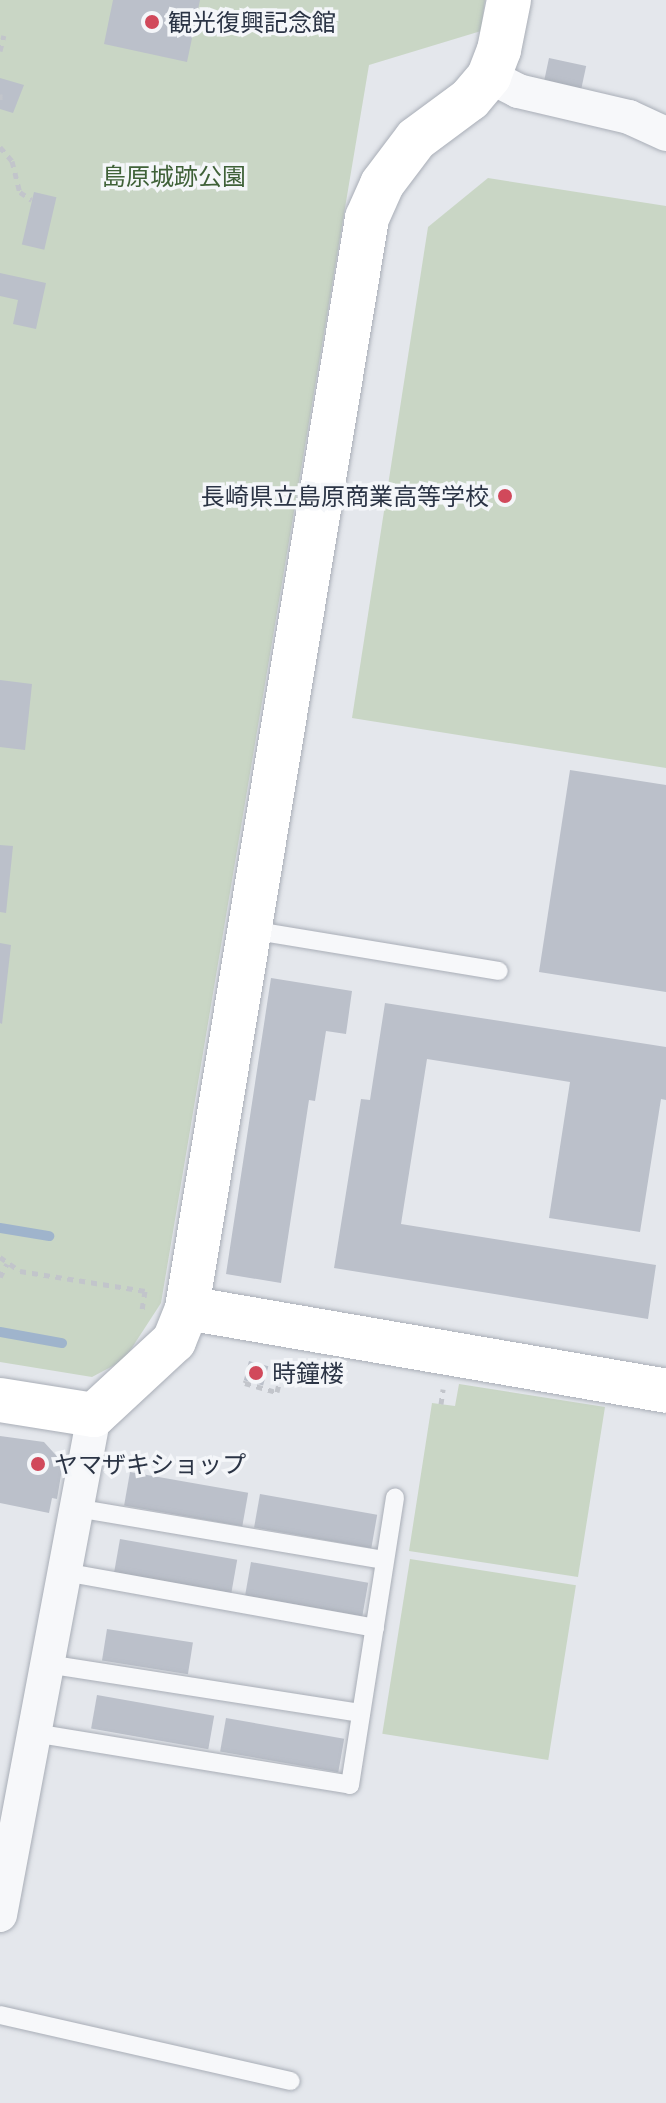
<!DOCTYPE html>
<html>
<head>
<meta charset="utf-8">
<style>
	body { margin:0 }
	#map { position:relative; width:666px; height:2103px; overflow:hidden; background:#e4e7ec; font-family:Commissioner,"Noto Sans JP",sans-serif }
	div>[style] { position:absolute }
	.green>* { inset:0; background:#c9d6c5; transform-origin:0 0 }
	.stream>* { height:10px; margin:-5px; padding:0 5px; transform-origin:5px; border-radius:5px; background:#9fb4cc }
	.building>* { inset:0; background:#bbc0ca; transform-origin:0 0 }
	.path>* { height:5px; margin-top:-2.5px; transform-origin:0; background:repeating-linear-gradient(90deg,#c2c5cb 0 6px,transparent 0 12px) }
	.roads { filter:drop-shadow(0 0 2px #a9aeb7) drop-shadow(0 0 2px #a9aeb7) }
	.lane>* { height:18px; margin:-9px; padding:0 9px; transform-origin:9px; border-radius:9px; background:#f7f8fa }
	.street>* { height:34px; margin:-17px; padding:0 17px; transform-origin:17px; border-radius:17px; background:#f7f8fa }
	.secondary>* { height:44px; margin:-22px; padding:0 22px; transform-origin:22px; border-radius:22px; background:#fff }
	.dots>* { width:22px; height:22px; translate:-50% -50%; box-sizing:border-box; border:4px solid #f4f6f9; border-radius:50% }
	span { translate:-50% -50%; white-space:nowrap; text-align:center; line-height:1.15; -webkit-text-stroke:7px #f4f6f9; paint-order:stroke }
	.poi-label { font-size:24px; color:#2b3445 }
	.left { translate:0 -50%; text-align:left }
	.right { translate:-100% -50%; text-align:right }
	.park-label { font-size:24px; color:#3f6138 }
</style>
</head>
<body>
<div id="map">
	<div class="green">
		<div style="clip-path:polygon(0 0,485px 0,481px 31px,369px 65px,161px 1303px,124px 1360px,92px 1377px,0 1362px)"></div>
		<div style="clip-path:polygon(488px 178px,666px 206px,666px 768px,352px 718px,428px 227px)"></div>
		<div style="clip-path:polygon(459px 1384px,605px 1407px,578px 1577px,409px 1551px,432px 1403px,455px 1406px)"></div>
		<div style="left:410px;top:1559px;width:168px;height:177px;rotate:9deg"></div>
	</div>
	<div class="stream">
		<div style="left:0;top:1228px;width:50px;rotate:9.3deg"></div>
		<div style="left:0;top:1332px;width:63px;rotate:10.1deg"></div>
	</div>
	<div class="building">
		<div style="clip-path:polygon(113px 0,200px 0,187px 62px,104px 44px)"></div>
		<div style="left:549px;top:58px;width:38px;height:25px;rotate:12deg"></div>
		<div style="clip-path:polygon(0 78px,24px 85px,13px 113px,0 109px)"></div>
		<div style="left:34px;top:192px;width:23px;height:54px;rotate:13deg"></div>
		<div style="clip-path:polygon(0 273px,46px 283px,36px 329px,13px 324px,18px 300px,0 296px)"></div>
		<div style="clip-path:polygon(0 680px,32px 684px,25px 750px,0 747px)"></div>
		<div style="clip-path:polygon(570px 770px,666px 785px,666px 992px,539px 972px)"></div>
		<div style="clip-path:polygon(0 845px,13px 846px,6px 913px,0 912px)"></div>
		<div style="clip-path:polygon(0 943px,11px 945px,2px 1024px,0 1023px)"></div>
		<div style="clip-path:polygon(271px 978px,352px 991px,346px 1034px,326px 1031px,315px 1101px,309px 1100px,281px 1283px,226px 1274px)"></div>
		<div style="clip-path:polygon(385px 1003px,666px 1047px,666px 1100px,661px 1099px,640px 1232px,549px 1218px,570px 1082px,427px 1059px,401px 1224px,656px 1265px,648px 1319px,334px 1268px,361px 1099px,370px 1100px)"></div>
		<div style="left:249px;top:1361px;width:20px;height:20px;rotate:15deg"></div>
		<div style="clip-path:polygon(0 1436px,44px 1442px,63px 1463px,57px 1499px,52px 1498px,49px 1513px,0 1503px)"></div>
		<div style="left:130px;top:1472px;width:120px;height:34px;rotate:10deg"></div>
		<div style="left:260px;top:1494px;width:119px;height:34px;rotate:10deg"></div>
		<div style="left:120px;top:1539px;width:119px;height:34px;rotate:10deg"></div>
		<div style="left:251px;top:1562px;width:119px;height:34px;rotate:10deg"></div>
		<div style="left:107px;top:1629px;width:87px;height:32px;rotate:9deg"></div>
		<div style="left:97px;top:1695px;width:119px;height:34px;rotate:10deg"></div>
		<div style="left:226px;top:1718px;width:120px;height:34px;rotate:10deg"></div>
	</div>
	<div class="path">
		<div style="left:0;top:51px;width:16px;rotate:-76deg"></div>
		<div style="left:0;top:94px;width:9px;rotate:90deg"></div>
		<div style="left:0;top:147px;width:18px;rotate:49deg"></div>
		<div style="left:12px;top:161px;width:32px;rotate:76deg"></div>
		<div style="left:20px;top:192px;width:14px;rotate:34deg"></div>
		<div style="left:0;top:1257px;width:24px;rotate:35deg"></div>
		<div style="left:20px;top:1271px;width:127px;rotate:9.1deg"></div>
		<div style="left:145px;top:1291px;width:20px;rotate:99deg"></div>
		<div style="left:0;top:1277px;width:15px;rotate:-62deg"></div>
		<div style="left:246px;top:1381px;width:2px;rotate:117deg"></div>
		<div style="left:245px;top:1383px;width:33px;rotate:16deg"></div>
		<div style="left:277px;top:1392px;width:31px;rotate:-77deg"></div>
		<div style="left:441px;top:1404px;width:15px;rotate:-82deg"></div>
	</div>
	<div class="roads">
		<div class="lane">
			<div style="left:251px;top:930px;width:251px;rotate:9.4deg"></div>
			<div style="left:76px;top:1508px;width:313px;rotate:9.6deg"></div>
			<div style="left:64px;top:1572px;width:316px;rotate:10.2deg"></div>
			<div style="left:47px;top:1664px;width:318px;rotate:8.9deg"></div>
			<div style="left:34px;top:1733px;width:320px;rotate:9.3deg"></div>
			<div style="left:350px;top:1785px;width:291px;rotate:-81.1deg"></div>
			<div style="left:0;top:2015px;width:298px;rotate:12.8deg"></div>
		</div>
		<div class="street">
			<div style="left:489px;top:76px;width:33px;rotate:27deg"></div>
			<div style="left:518px;top:91px;width:114px;rotate:13.2deg"></div>
			<div style="left:629px;top:117px;width:41px;rotate:24.7deg"></div>
			<div style="left:0;top:1915px;width:509px;rotate:-79.35deg"></div>
		</div>
		<div class="secondary">
			<div style="left:187px;top:1308px;width:486px;rotate:9.8deg"></div>
			<div style="left:0;top:1400px;width:95px;rotate:9.1deg"></div>
			<div style="left:94px;top:1415px;width:109px;rotate:-42.8deg"></div>
			<div style="left:174px;top:1341px;width:35px;rotate:-68deg"></div>
			<div style="left:187px;top:1308px;width:1105px;rotate:-80.62deg"></div>
			<div style="left:367px;top:218px;width:37px;rotate:-66deg"></div>
			<div style="left:382px;top:184px;width:56px;rotate:-52.9deg"></div>
			<div style="left:416px;top:139px;width:67px;rotate:-36.5deg"></div>
			<div style="left:470px;top:99px;width:30px;rotate:-50deg"></div>
			<div style="left:489px;top:76px;width:28px;rotate:-69deg"></div>
			<div style="left:499px;top:50px;width:51px;rotate:-78.7deg"></div>
		</div>
	</div>
	<div class="dots">
		<div style="left:152px;top:22px;background:#d1495b"></div>
		<div style="left:505px;top:496px;background:#d1495b"></div>
		<div style="left:256px;top:1373px;background:#d1495b"></div>
		<div style="left:38px;top:1464px;background:#d1495b"></div>
	</div>
	<div class="poi-label">
		<span class="left" style="left:168px;top:22px">観光復興記念館</span>
		<span class="right" style="left:489px;top:496px">長崎県立島原商業高等学校</span>
		<span class="left" style="left:272px;top:1373px">時鐘楼</span>
		<span class="left" style="left:54px;top:1464px">ヤマザキショップ</span>
	</div>
	<div class="park-label">
		<span style="left:174px;top:176px">島原城跡公園</span>
	</div>
</div>
</body>
</html>
